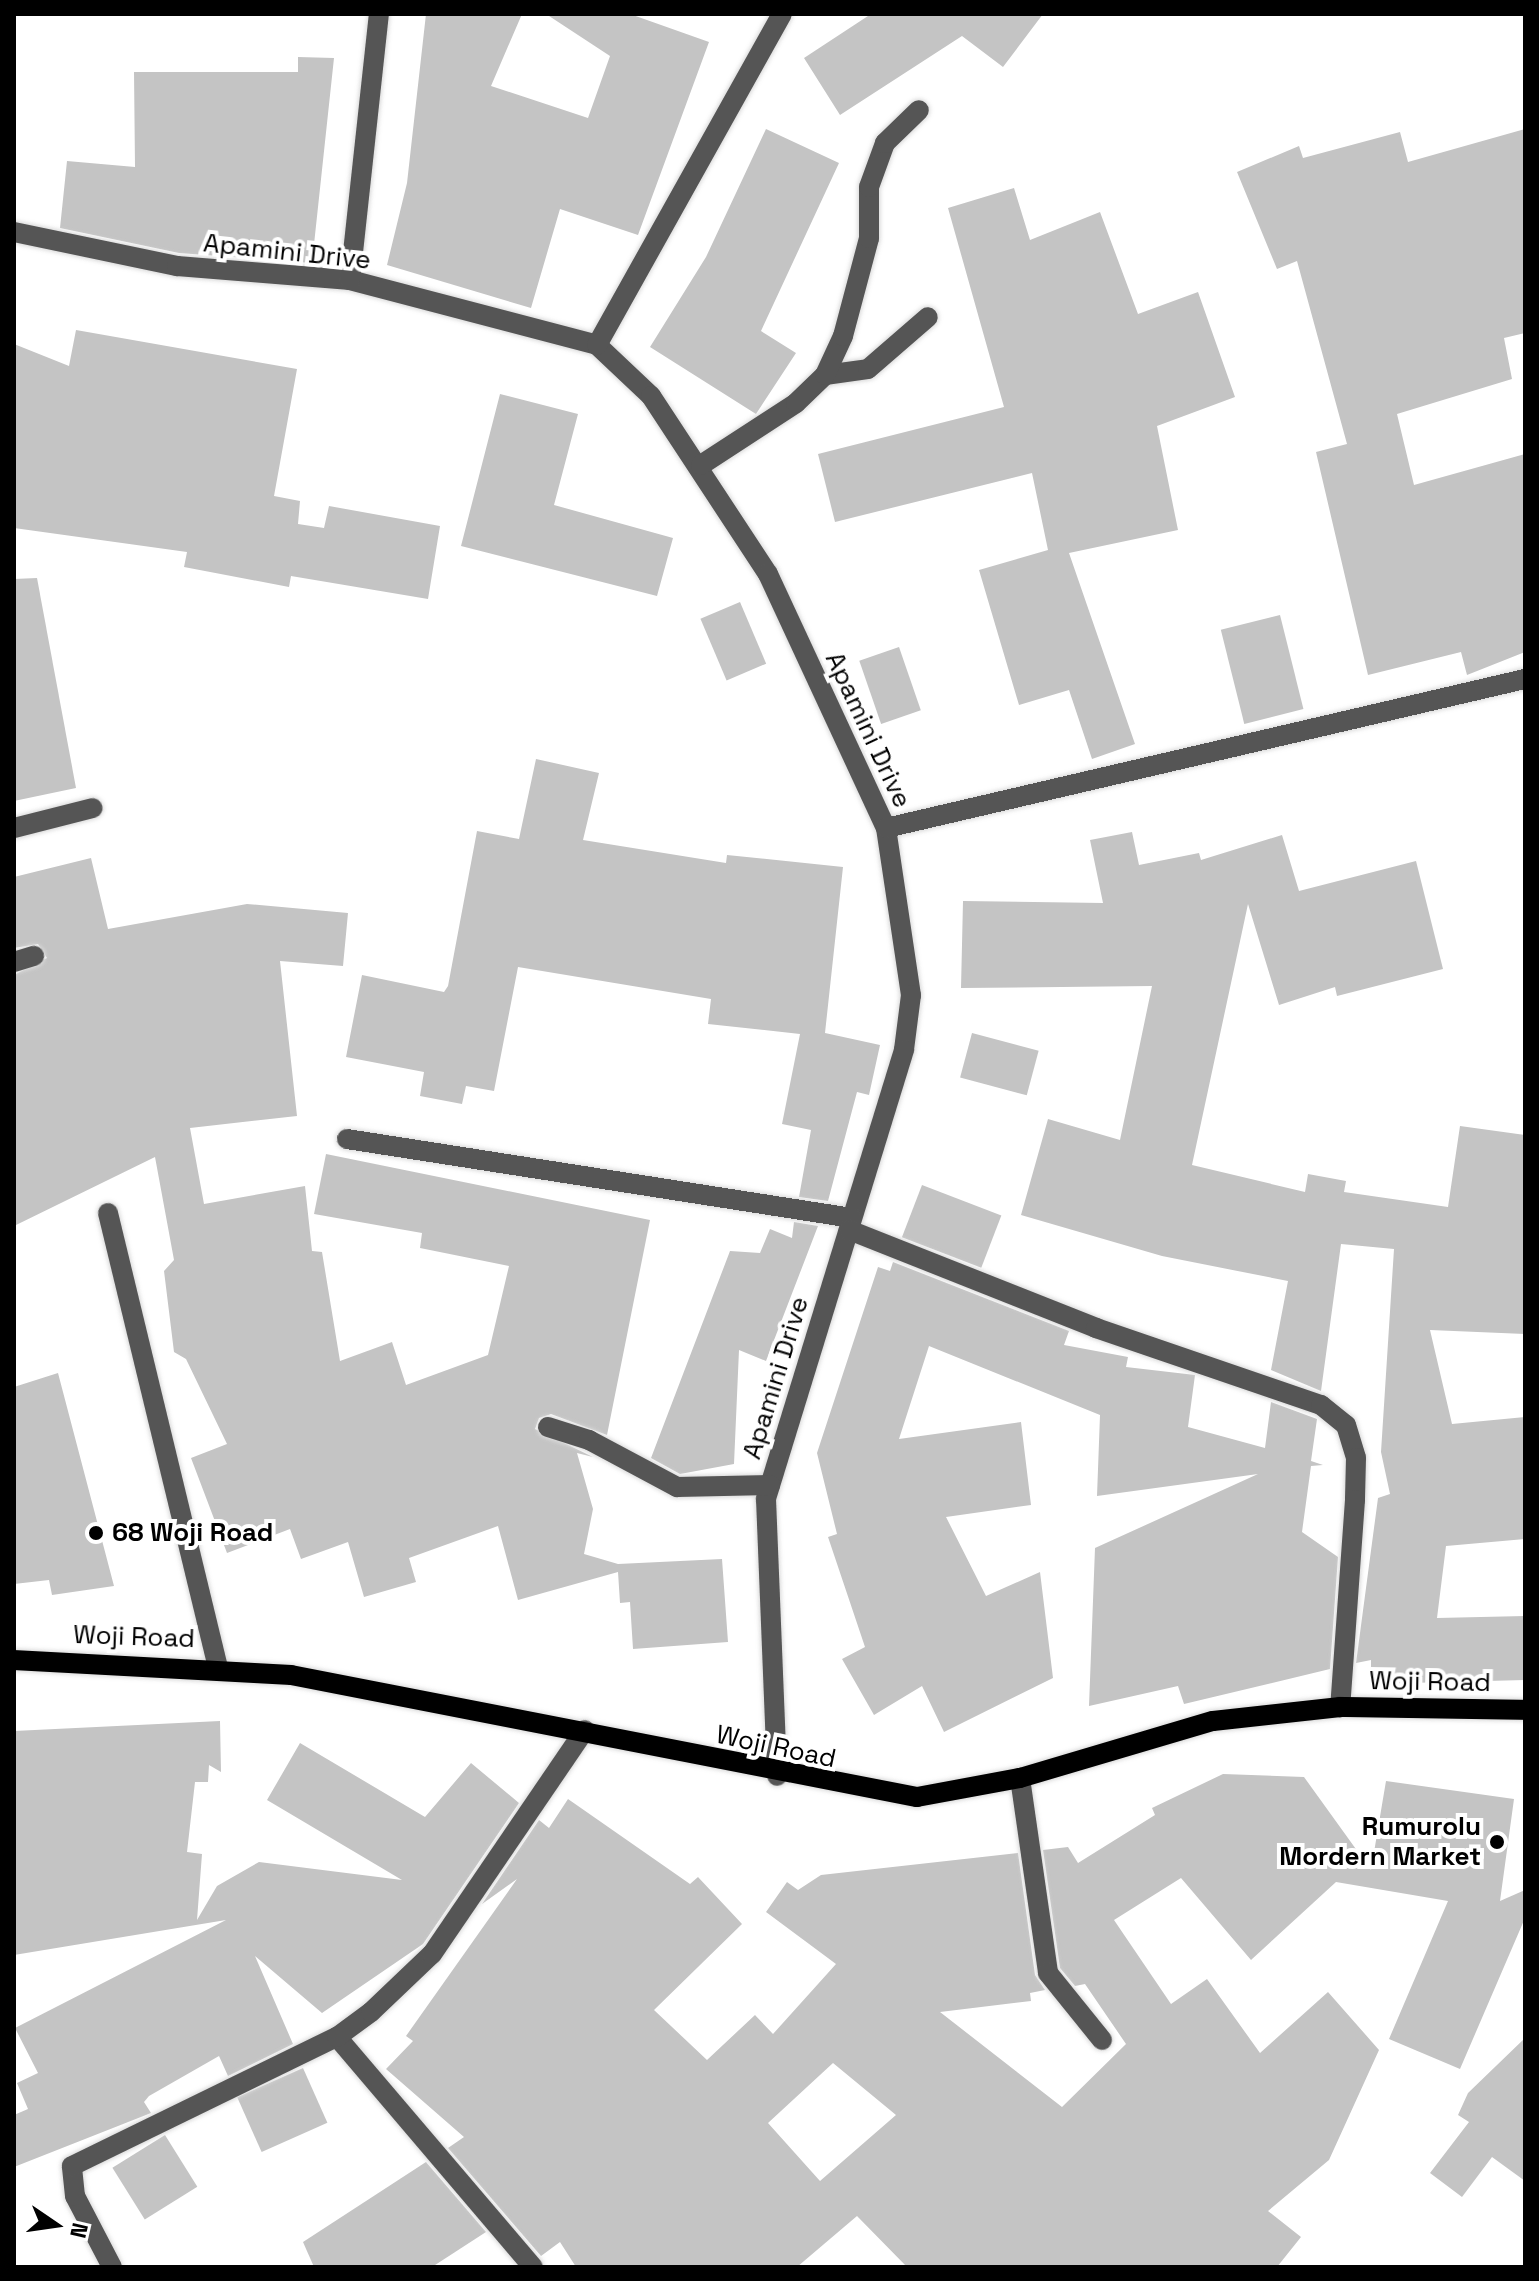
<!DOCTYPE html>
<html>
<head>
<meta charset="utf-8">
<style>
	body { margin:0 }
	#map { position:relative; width:1539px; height:2281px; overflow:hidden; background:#fff; font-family:"Space Grotesk",sans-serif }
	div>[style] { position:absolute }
	.building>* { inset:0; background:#c4c4c4; transform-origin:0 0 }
	.roads { filter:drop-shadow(0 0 2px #dbdbdb) drop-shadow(0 0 2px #dbdbdb) }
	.minor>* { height:20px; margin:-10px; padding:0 10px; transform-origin:10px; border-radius:10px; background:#555 }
	.major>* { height:20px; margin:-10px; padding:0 10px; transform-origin:10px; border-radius:10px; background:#000 }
	.dots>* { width:22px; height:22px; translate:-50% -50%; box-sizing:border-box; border:4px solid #fff; border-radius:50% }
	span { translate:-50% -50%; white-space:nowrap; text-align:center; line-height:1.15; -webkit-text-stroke:8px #fff; paint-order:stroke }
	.street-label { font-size:26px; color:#000 }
	.poi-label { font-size:26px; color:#000; font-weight:700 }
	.left { translate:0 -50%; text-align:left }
	.right { translate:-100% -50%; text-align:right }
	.frame { position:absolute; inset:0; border:16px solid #000; pointer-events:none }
	.north { position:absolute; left:16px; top:2185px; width:80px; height:80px; -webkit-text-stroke:6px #fff; paint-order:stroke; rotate:103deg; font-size:22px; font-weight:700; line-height:32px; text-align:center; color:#000 }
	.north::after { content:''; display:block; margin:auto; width:28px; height:36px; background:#000; clip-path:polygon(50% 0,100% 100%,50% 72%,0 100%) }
</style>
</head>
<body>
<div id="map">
	<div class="building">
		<div style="clip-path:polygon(426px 14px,522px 14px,491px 86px,588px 118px,610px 56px,546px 14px,630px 14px,709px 42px,638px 235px,560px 209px,531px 308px,387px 265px,407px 183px)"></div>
		<div style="clip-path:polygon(871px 14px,1043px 14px,1003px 67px,962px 36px,840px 115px,804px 58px)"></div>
		<div style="clip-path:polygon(298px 57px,334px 58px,312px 263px,179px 253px,60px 228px,67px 161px,135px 167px,134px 72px,298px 72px)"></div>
		<div style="clip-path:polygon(766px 129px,839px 163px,761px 331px,796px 353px,756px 414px,650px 347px,706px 257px)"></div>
		<div style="clip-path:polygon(1525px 129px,1525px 333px,1504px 338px,1512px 379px,1397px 414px,1414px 485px,1525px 454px,1525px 652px,1467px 675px,1461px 652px,1368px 675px,1316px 452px,1347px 444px,1297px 261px,1277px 269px,1237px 172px,1299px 146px,1303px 158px,1400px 132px,1408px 162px)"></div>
		<div style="clip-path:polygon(1014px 188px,1030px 240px,1100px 212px,1138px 314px,1198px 292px,1235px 397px,1157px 426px,1178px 530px,1069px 553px,1135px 744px,1092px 759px,1069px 690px,1019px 705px,979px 570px,1048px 550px,1032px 473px,835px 522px,818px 454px,1004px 407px,948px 208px)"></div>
		<div style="clip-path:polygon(76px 330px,297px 369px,274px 496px,300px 501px,298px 524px,324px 528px,329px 506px,440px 526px,428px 599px,291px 576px,289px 587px,184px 567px,187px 552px,14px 528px,14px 344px,69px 366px)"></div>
		<div style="clip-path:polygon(500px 394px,578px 414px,554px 505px,673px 538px,657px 596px,461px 546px)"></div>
		<div style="clip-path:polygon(37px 578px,76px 788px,14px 801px,14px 579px)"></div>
		<div style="left:740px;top:602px;width:67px;height:43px;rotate:67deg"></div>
		<div style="left:1280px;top:615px;width:97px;height:61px;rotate:76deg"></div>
		<div style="left:899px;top:647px;width:67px;height:42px;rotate:71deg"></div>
		<div style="clip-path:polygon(536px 759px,599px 773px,583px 840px,726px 863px,727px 855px,843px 867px,825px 1033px,880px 1045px,869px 1095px,857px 1092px,828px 1201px,799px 1197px,811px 1130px,782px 1124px,800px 1034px,708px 1024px,711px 999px,518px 967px,494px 1091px,466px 1086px,462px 1104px,420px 1096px,424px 1072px,346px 1057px,362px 975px,444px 992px,448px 986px,477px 831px,519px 839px)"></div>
		<div style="clip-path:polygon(1132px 832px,1139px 865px,1199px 853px,1201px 860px,1282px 835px,1299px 891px,1416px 861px,1443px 969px,1337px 996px,1335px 987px,1279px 1005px,1248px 904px,1192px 1165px,1305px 1192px,1308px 1174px,1346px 1181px,1344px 1192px,1448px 1207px,1460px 1126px,1525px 1135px,1525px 1334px,1430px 1330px,1452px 1424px,1525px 1417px,1525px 1539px,1446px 1546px,1437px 1618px,1525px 1616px,1525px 1680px,1371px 1684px,1371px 1660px,1356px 1663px,1378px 1498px,1390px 1494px,1381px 1452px,1394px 1249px,1341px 1244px,1321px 1391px,1271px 1370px,1288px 1281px,1162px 1256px,1021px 1215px,1048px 1119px,1120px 1140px,1152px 986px,961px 988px,963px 901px,1103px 903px,1090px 840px)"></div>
		<div style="clip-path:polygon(91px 858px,108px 929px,247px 904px,348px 913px,343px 966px,280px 961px,297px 1116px,190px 1128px,204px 1204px,305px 1186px,312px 1251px,322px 1252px,340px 1361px,392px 1342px,406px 1385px,488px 1355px,509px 1266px,420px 1248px,422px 1233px,314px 1214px,326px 1154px,650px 1220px,607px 1435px,551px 1414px,539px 1418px,535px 1429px,593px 1457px,577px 1453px,593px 1509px,584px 1554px,618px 1564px,722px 1559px,728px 1642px,633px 1649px,630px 1602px,620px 1603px,618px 1572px,518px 1600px,498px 1526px,409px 1558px,416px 1582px,364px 1597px,348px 1542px,301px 1559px,290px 1529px,227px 1553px,191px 1458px,227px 1444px,186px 1359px,174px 1352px,164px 1271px,174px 1260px,155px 1157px,14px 1226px,14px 975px,47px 958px,38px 944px,14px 948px,14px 877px)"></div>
		<div style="left:972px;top:1033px;width:69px;height:46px;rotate:15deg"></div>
		<div style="left:922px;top:1185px;width:85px;height:56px;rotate:21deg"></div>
		<div style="clip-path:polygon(794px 1222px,818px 1226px,766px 1361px,739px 1350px,734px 1464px,680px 1474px,651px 1458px,730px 1251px,760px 1253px,770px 1229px,792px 1238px)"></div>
		<div style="clip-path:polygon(893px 1262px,1069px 1331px,1064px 1345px,1128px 1357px,1126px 1367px,1195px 1375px,1188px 1427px,1265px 1448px,1271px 1402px,1317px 1419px,1311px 1461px,1323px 1465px,1311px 1466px,1302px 1532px,1338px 1557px,1330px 1669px,1184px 1704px,1178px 1686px,1089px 1706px,1095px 1548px,1258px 1474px,1097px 1496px,1100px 1415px,929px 1346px,899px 1439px,1021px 1422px,1031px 1505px,946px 1517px,986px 1596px,1040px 1572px,1053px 1678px,944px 1732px,922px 1686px,874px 1715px,842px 1659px,865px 1647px,828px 1537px,837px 1534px,817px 1453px,878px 1267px,890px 1271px)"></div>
		<div style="clip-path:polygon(58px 1373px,114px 1586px,52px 1595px,49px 1580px,14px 1584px,14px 1387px)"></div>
		<div style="clip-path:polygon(220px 1721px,221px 1772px,209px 1765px,208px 1782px,195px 1782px,187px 1852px,202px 1854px,197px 1920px,217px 1886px,259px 1862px,402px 1880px,267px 1800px,300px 1743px,425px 1817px,471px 1763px,519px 1803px,423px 1944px,322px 2013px,255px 1956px,293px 2044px,228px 2076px,219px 2056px,149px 2096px,144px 2102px,151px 2113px,14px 2167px,14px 2115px,28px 2109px,17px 2083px,38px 2073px,15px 2028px,226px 1920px,14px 1955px,14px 1731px)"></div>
		<div style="clip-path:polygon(evenodd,1223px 1774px,1304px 1777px,1371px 1870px,1386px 1781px,1514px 1799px,1500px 1901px,1525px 1890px,1525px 1918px,1460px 2069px,1389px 2039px,1448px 1901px,1336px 1882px,1251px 1960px,1181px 1878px,1114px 1920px,1171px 2004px,1207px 1979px,1260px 2053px,1328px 1992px,1379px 2050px,1329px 2160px,1268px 2211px,1301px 2237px,1277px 2267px,907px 2267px,857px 2216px,797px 2267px,576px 2267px,560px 2242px,541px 2256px,448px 2148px,464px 2137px,386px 2069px,413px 2041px,406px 2036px,517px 1879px,482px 1904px,539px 1820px,549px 1828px,568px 1799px,690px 1884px,698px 1877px,742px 1924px,654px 2010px,707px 2060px,755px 2015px,773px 2034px,836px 1964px,766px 1912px,787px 1882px,798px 1890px,821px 1875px,1018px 1853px,1035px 1975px,1045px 1990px,1030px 1993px,1031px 2001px,940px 2012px,1062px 2107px,1126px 2044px,1085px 1984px,1075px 1986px,1060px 1968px,1043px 1850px,1068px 1847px,1078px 1863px,1155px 1815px,1152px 1808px,1223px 1774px,833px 2063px,896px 2115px,820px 2181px,768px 2123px,833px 2063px)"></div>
		<div style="clip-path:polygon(1525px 2038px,1525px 2181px,1492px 2157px,1462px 2197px,1430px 2173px,1469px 2122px,1458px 2115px,1468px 2093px)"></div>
		<div style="left:303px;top:2068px;width:60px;height:72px;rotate:66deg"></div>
		<div style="left:165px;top:2135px;width:61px;height:62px;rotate:58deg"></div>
		<div style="clip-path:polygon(426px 2162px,486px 2232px,432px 2267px,314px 2267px,303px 2242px)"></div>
	</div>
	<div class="roads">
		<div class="minor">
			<div style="left:14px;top:232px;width:167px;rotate:11.8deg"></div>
			<div style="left:177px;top:266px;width:174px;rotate:4.6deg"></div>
			<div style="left:350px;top:280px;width:255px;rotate:14.7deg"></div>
			<div style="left:597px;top:345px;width:74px;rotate:43.4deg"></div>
			<div style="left:651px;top:396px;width:213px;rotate:56.7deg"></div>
			<div style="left:768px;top:574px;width:280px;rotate:65.1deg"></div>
			<div style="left:886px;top:828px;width:169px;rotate:81.5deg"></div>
			<div style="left:911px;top:995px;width:55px;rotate:97.3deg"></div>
			<div style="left:904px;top:1050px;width:470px;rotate:107.1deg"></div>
			<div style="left:766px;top:1499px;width:277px;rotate:87.7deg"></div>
			<div style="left:350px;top:280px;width:268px;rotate:-83.8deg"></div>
			<div style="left:597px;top:345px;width:379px;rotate:-60.8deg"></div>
			<div style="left:825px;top:375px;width:43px;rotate:-7.9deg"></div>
			<div style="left:868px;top:369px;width:79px;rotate:-40.9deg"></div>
			<div style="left:701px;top:465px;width:113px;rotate:-33.1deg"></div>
			<div style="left:796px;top:403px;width:40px;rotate:-44deg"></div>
			<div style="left:825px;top:375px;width:43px;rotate:-65.2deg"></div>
			<div style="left:843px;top:336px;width:101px;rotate:-75.1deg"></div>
			<div style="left:869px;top:238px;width:51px;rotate:-90deg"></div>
			<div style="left:869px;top:187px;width:47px;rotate:-70deg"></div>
			<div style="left:885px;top:143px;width:47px;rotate:-44.1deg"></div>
			<div style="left:14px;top:828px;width:81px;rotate:-14.2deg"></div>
			<div style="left:886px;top:828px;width:656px;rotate:-13.13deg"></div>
			<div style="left:14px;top:962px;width:21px;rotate:-17deg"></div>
			<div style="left:347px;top:1139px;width:511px;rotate:8.89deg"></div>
			<div style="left:108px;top:1213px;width:467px;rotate:76.4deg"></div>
			<div style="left:849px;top:1230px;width:266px;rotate:21.6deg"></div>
			<div style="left:1096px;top:1328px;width:238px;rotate:18.9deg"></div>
			<div style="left:1321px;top:1405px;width:32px;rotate:39deg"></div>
			<div style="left:1346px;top:1425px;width:34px;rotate:73deg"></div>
			<div style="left:1356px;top:1458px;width:42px;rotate:91.4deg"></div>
			<div style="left:1355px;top:1500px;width:208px;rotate:94.1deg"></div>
			<div style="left:548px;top:1427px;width:43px;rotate:17.6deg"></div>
			<div style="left:589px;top:1440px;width:100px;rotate:28.1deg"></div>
			<div style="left:677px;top:1487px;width:93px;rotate:-1.2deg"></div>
			<div style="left:1020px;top:1778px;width:197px;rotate:81.8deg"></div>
			<div style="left:1048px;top:1973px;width:86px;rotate:51.1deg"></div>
			<div style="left:337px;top:2037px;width:302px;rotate:49.6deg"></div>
			<div style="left:112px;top:2267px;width:80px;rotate:-117.5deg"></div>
			<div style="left:75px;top:2196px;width:30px;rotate:-96deg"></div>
			<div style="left:72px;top:2166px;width:295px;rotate:-26deg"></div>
			<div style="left:337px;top:2037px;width:42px;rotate:-36.3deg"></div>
			<div style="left:371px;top:2012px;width:84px;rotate:-43.6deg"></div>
			<div style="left:432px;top:1954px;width:271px;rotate:-55.7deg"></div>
		</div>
		<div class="major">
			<div style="left:14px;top:1660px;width:277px;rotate:3.1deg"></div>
			<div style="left:291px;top:1675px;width:638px;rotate:11.03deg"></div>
			<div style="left:917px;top:1797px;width:105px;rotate:-10.5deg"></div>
			<div style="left:1020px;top:1778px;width:201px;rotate:-16.5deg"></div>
			<div style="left:1213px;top:1721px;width:128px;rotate:-6.3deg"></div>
			<div style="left:1340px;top:1707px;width:185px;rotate:0.9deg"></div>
		</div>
	</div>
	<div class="dots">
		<div style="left:96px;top:1533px;background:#000"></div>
		<div style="left:1497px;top:1842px;background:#000"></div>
	</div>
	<div class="street-label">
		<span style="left:287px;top:252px;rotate:6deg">Apamini Drive</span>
		<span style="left:868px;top:730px;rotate:65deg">Apamini Drive</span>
		<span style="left:776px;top:1378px;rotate:-73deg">Apamini Drive</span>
		<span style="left:134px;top:1637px;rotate:2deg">Woji Road</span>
		<span style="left:1430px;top:1682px;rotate:1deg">Woji Road</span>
		<span style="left:776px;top:1747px;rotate:12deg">Woji Road</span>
	</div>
	<div class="poi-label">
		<span class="left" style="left:112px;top:1533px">68 Woji Road</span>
		<span class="right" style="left:1481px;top:1842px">Rumurolu<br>Mordern Market</span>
	</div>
	<div class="frame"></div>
	<div class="north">N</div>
</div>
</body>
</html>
